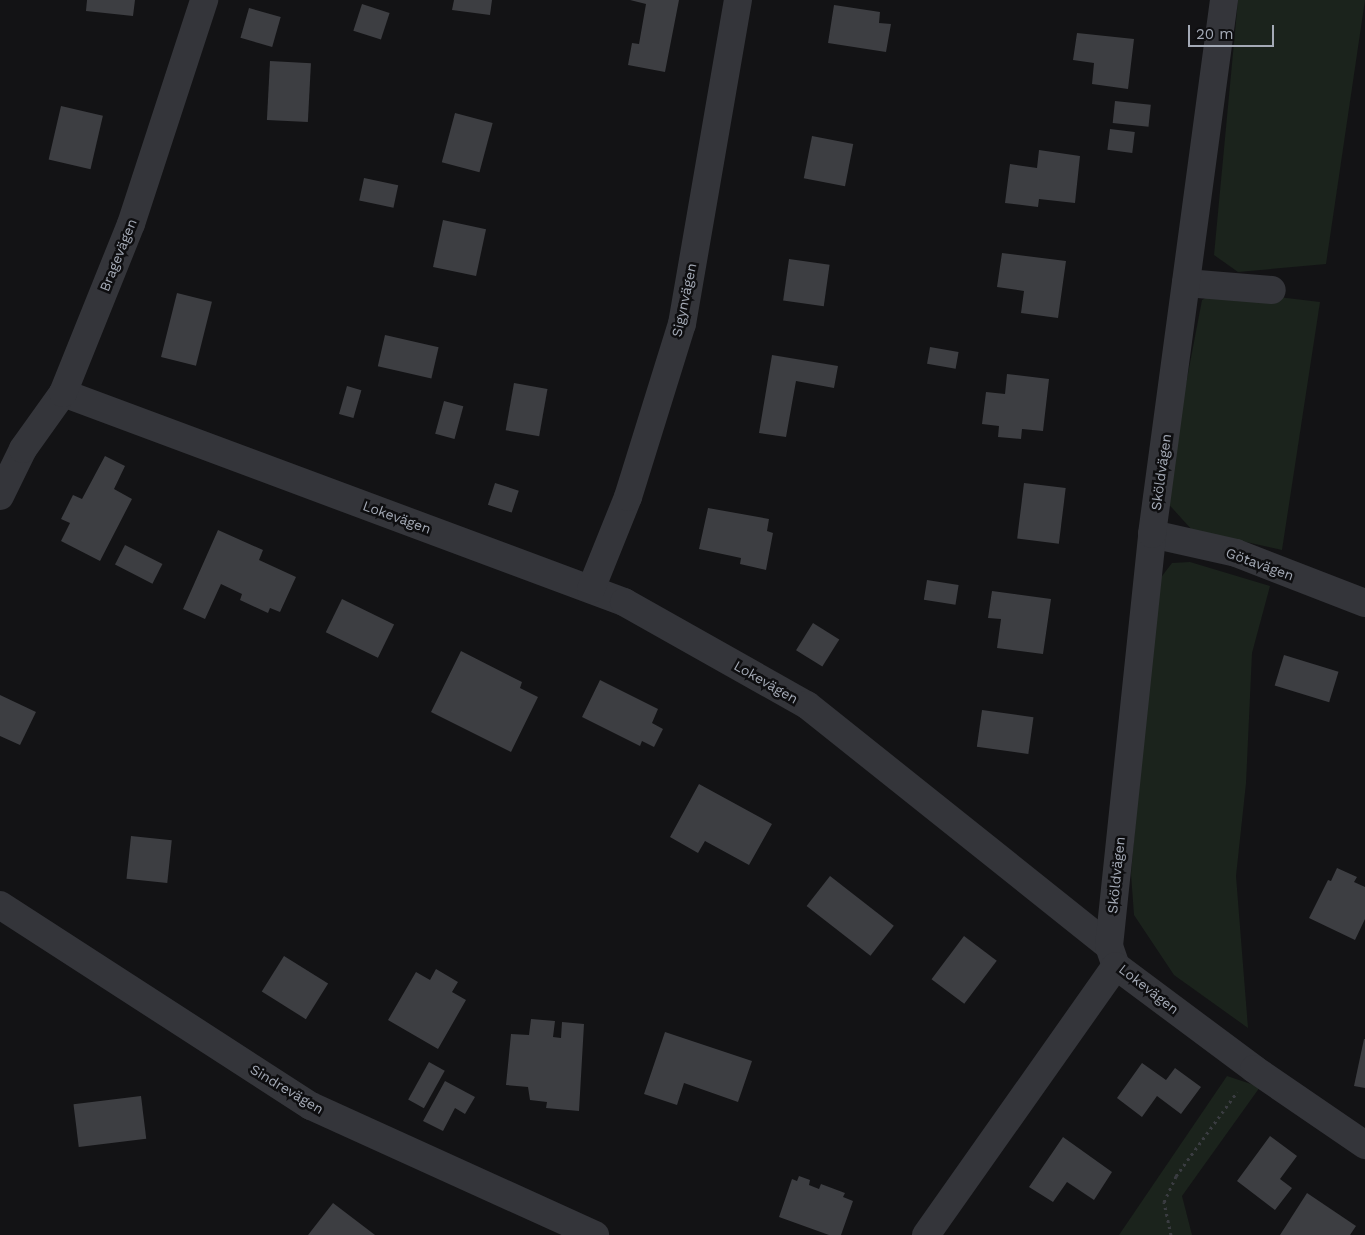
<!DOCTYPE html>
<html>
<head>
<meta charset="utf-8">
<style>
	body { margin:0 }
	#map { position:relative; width:1365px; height:1235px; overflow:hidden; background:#131315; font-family:"Work Sans",sans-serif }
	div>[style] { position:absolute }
	.green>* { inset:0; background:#1b231c }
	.building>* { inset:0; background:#3d3e42; transform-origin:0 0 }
	.path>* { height:3px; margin-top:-1.5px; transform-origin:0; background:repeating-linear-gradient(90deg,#3a3c41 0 2.5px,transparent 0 6.5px) }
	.minor>* { height:28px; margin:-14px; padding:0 14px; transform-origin:14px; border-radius:14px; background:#34353a }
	span { translate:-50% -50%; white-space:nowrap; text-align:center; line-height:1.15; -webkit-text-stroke:5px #0e0e10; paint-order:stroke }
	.street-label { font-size:14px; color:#a4aab6 }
	.scale { position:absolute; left:1188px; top:25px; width:86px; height:22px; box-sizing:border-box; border:2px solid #a4aab6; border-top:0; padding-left:6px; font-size:15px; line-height:18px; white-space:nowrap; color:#a4aab6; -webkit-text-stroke:4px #0e0e10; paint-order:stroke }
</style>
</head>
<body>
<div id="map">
	<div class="green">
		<div style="clip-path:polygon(1238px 0,1365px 0,1326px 264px,1238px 272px,1214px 255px)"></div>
		<div style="clip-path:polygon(1220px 290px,1320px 302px,1282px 550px,1192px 530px,1164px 499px,1202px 300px)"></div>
		<div style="clip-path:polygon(1190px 562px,1270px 586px,1252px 653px,1246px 783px,1236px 876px,1248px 1028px,1174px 975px,1134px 915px,1131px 874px,1156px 584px,1172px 563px)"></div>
		<div style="clip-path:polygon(1227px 1076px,1260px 1087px,1182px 1196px,1192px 1235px,1119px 1235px)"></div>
	</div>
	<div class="building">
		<div style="clip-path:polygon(87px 0,135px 0,133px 16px,86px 11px)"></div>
		<div style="clip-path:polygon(454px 0,492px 0,490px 15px,452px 10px)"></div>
		<div style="clip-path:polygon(630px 0,679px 0,665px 72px,628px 65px,632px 43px,639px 44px,646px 4px)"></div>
		<div style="left:362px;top:4px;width:29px;height:28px;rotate:18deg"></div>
		<div style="clip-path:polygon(834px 5px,880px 12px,879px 23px,891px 24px,886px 52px,828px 43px)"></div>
		<div style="left:249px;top:8px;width:33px;height:31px;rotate:16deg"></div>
		<div style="clip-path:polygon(1077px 33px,1134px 39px,1128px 89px,1092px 84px,1094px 63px,1073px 60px)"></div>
		<div style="left:270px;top:61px;width:41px;height:59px;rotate:3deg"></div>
		<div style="left:1115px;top:101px;width:36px;height:22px;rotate:6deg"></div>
		<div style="left:61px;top:106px;width:43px;height:55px;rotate:13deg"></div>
		<div style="left:455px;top:113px;width:39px;height:51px;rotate:15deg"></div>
		<div style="left:1110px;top:129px;width:25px;height:21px;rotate:7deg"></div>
		<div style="left:812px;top:136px;width:42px;height:43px;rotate:11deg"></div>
		<div style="clip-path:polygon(1039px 150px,1080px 156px,1075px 203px,1039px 199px,1038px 207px,1005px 203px,1010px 164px,1037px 168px)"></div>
		<div style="left:364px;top:178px;width:35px;height:23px;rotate:12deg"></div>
		<div style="left:443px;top:220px;width:44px;height:48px;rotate:12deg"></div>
		<div style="clip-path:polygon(1002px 253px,1066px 261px,1058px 318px,1021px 313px,1024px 291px,997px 287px)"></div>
		<div style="left:789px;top:259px;width:41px;height:42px;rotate:8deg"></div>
		<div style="left:177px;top:293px;width:36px;height:66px;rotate:14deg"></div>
		<div style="left:385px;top:335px;width:55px;height:32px;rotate:13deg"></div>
		<div style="left:930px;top:347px;width:29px;height:17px;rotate:10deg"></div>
		<div style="clip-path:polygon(772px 355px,838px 366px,834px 388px,796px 381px,786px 437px,759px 433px)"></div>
		<div style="clip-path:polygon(1007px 374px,1049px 379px,1043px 431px,1022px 429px,1021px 439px,998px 437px,999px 426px,982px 424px,986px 392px,1005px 394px)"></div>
		<div style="left:514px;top:383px;width:34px;height:48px;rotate:10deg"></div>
		<div style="left:347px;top:386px;width:15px;height:29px;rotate:16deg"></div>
		<div style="left:444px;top:401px;width:20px;height:34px;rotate:15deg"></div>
		<div style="clip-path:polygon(105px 456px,125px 466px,114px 489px,132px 499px,100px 561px,61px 541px,70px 523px,61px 519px,73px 495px,82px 499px)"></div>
		<div style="left:495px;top:483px;width:25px;height:23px;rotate:18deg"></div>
		<div style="left:1024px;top:483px;width:42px;height:56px;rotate:7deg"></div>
		<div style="clip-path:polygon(708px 508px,769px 519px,767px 531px,773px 533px,766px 570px,740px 564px,741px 558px,699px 549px)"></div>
		<div style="clip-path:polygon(218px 530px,263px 550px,259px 560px,296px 577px,280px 612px,270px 608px,268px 613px,240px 600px,242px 594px,221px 584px,205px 619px,183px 609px)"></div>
		<div style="left:125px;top:545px;width:42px;height:22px;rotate:27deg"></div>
		<div style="left:927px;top:580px;width:32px;height:20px;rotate:9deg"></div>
		<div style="clip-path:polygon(992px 591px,1051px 599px,1043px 654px,997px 648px,1001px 619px,988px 618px)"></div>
		<div style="left:342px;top:599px;width:58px;height:37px;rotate:26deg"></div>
		<div style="left:813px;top:623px;width:31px;height:32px;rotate:32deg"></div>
		<div style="clip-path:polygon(461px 651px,522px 682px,520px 688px,538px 697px,511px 752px,431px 712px)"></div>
		<div style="left:1284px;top:655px;width:57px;height:32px;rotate:17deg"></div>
		<div style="clip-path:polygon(600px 680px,658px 709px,652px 723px,663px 729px,654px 747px,642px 741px,640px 746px,582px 717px)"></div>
		<div style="clip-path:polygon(0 695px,36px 712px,20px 745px,0 736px)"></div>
		<div style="left:982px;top:710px;width:52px;height:37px;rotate:8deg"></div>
		<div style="clip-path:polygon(699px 784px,772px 824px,749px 865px,705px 841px,698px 853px,670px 837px)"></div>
		<div style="left:131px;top:836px;width:41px;height:43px;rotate:6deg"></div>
		<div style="clip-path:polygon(1337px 868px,1357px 877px,1354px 882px,1365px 887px,1365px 919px,1355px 940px,1309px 918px,1328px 880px,1331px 881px)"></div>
		<div style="left:830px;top:876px;width:81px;height:38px;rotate:38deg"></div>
		<div style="left:964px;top:936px;width:41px;height:54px;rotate:37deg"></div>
		<div style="left:284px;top:956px;width:52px;height:42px;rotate:32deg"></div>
		<div style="clip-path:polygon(436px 969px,458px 982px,452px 992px,466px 1000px,438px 1049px,388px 1020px,416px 972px,430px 980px)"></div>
		<div style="clip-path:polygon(531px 1019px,555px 1021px,553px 1037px,561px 1038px,562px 1022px,584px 1024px,579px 1111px,546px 1108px,547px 1102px,530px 1100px,528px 1087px,506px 1085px,511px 1034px,529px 1035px)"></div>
		<div style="clip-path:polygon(665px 1032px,752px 1061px,738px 1102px,684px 1083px,677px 1105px,644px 1094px)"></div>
		<div style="clip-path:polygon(1364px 1039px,1365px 1039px,1365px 1088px,1354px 1086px)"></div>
		<div style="left:429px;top:1062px;width:18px;height:43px;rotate:29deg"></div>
		<div style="clip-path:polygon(1142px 1063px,1166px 1080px,1175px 1068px,1201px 1087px,1181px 1114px,1157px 1096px,1142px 1117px,1117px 1098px)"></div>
		<div style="clip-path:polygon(445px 1081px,475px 1097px,465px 1114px,455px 1108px,443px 1131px,423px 1121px)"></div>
		<div style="left:141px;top:1096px;width:43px;height:68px;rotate:83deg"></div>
		<div style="clip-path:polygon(1270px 1136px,1297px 1156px,1280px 1179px,1292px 1188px,1275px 1210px,1237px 1181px)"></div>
		<div style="clip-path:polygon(1063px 1137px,1112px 1172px,1094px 1200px,1067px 1182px,1053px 1202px,1029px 1187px)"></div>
		<div style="clip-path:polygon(799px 1176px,810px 1180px,809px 1185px,819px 1189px,821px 1184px,845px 1193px,843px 1197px,853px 1201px,841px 1235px,829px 1235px,779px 1217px,792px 1179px,797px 1181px)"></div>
		<div style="clip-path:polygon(1307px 1193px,1356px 1226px,1350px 1235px,1280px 1235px)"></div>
		<div style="clip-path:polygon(333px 1203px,375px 1235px,308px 1235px)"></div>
	</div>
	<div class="path">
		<div style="left:1171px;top:1235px;width:34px;rotate:-102deg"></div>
		<div style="left:1164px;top:1202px;width:29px;rotate:-65deg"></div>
		<div style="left:1176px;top:1176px;width:104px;rotate:-54deg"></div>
	</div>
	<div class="minor">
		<div style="left:1186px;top:283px;width:86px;rotate:4.7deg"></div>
		<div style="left:63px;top:393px;width:599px;rotate:20.43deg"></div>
		<div style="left:624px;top:602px;width:210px;rotate:29.4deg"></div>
		<div style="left:807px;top:705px;width:386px;rotate:38.6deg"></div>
		<div style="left:1109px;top:946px;width:21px;rotate:71deg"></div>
		<div style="left:1116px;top:966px;width:172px;rotate:36.7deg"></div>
		<div style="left:1254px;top:1069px;width:135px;rotate:34.4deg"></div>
		<div style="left:0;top:496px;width:52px;rotate:-63.9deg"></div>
		<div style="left:23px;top:449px;width:69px;rotate:-54.5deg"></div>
		<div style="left:63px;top:393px;width:182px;rotate:-68.1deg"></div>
		<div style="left:131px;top:224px;width:236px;rotate:-71.9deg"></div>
		<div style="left:1152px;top:534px;width:86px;rotate:12.7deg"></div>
		<div style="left:1236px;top:553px;width:138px;rotate:21.2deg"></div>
		<div style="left:591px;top:589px;width:99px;rotate:-68.1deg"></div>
		<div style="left:628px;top:497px;width:181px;rotate:-72.7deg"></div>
		<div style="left:682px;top:324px;width:329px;rotate:-80.2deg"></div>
		<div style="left:0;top:905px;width:370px;rotate:32.9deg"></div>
		<div style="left:311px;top:1106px;width:312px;rotate:24.4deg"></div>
		<div style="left:1109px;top:946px;width:414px;rotate:-84deg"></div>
		<div style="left:1152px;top:534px;width:539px;rotate:-82.32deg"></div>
		<div style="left:926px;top:1235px;width:329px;rotate:-54.8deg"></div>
	</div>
	<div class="street-label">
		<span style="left:118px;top:255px;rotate:-68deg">Bragevägen</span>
		<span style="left:684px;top:300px;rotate:-78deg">Sigynvägen</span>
		<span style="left:1161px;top:472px;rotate:-82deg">Sköldvägen</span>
		<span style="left:397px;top:517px;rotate:20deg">Lokevägen</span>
		<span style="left:1260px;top:564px;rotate:20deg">Götavägen</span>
		<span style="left:766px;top:682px;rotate:30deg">Lokevägen</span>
		<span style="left:1116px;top:875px;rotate:-84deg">Sköldvägen</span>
		<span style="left:1149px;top:989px;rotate:38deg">Lokevägen</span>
		<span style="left:287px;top:1089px;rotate:31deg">Sindrevägen</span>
	</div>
	<div class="scale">20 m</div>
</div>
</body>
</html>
